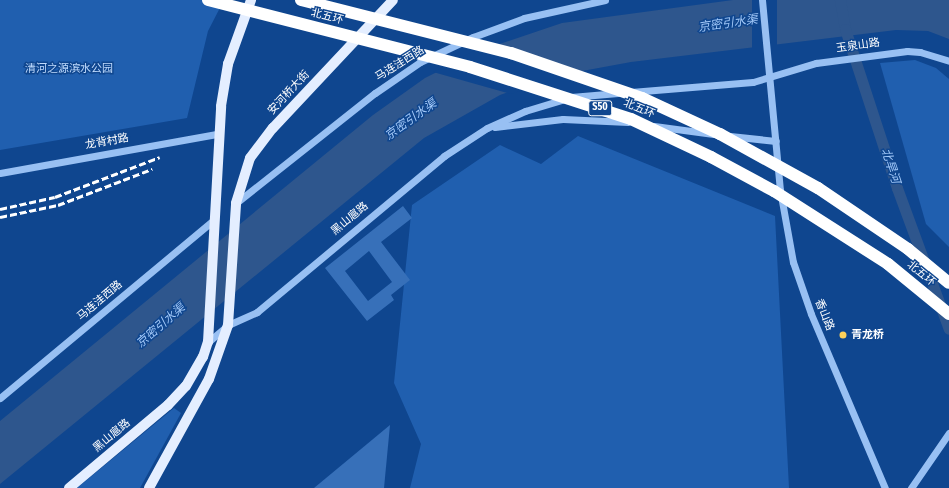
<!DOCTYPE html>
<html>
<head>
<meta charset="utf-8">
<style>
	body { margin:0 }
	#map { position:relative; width:949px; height:488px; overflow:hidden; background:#0f468f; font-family:"Fira Sans Condensed","Noto Sans SC",sans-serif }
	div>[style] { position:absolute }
	.green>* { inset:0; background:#205faf }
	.water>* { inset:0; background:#2e568d }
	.pier>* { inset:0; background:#0f468f; transform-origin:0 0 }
	.canal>* { height:11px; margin:-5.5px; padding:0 5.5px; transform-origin:5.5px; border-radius:5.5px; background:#2e568d }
	.building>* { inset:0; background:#3770b9 }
	.minor>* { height:7px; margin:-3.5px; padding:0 3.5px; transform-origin:3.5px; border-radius:3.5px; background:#98c0f3 }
	.major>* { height:10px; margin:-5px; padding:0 5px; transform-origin:5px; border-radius:5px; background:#e4eeff }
	.rail>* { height:3px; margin-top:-1.5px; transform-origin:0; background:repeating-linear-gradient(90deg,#fff 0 7px,transparent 0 10px) }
	.highway-bridge>* { height:12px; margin:-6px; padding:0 6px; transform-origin:6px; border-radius:6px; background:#fff }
	.dots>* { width:11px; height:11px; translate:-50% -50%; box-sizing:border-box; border:2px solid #0f468f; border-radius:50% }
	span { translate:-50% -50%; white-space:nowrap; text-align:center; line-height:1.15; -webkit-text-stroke:3px #0f468f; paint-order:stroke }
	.shield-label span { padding:1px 3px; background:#0f468f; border:1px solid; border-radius:3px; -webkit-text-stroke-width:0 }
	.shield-label { font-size:10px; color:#fff; font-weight:700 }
	.street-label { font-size:11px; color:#fff }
	.park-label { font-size:11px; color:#bfdbfe }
	.poi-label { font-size:11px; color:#fff; font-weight:700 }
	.left { translate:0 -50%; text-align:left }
	.water-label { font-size:12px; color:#a4cafa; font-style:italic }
</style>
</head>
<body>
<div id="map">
	<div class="green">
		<div style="clip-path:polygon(0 0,224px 0,208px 31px,187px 118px,0 150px)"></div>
		<div style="clip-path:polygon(915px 60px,936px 68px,949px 79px,949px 247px,926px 224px,880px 63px)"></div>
		<div style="clip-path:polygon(578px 136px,775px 216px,789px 488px,410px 488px,421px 444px,394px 383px,412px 205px,500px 145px,541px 164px)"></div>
		<div style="clip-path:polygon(174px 408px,181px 413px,140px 488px,77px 488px)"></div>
	</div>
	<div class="water">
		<div style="clip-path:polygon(733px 0,949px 0,949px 39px,928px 31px,896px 30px,631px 62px,555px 76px,500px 95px,424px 138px,0 484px,0 421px,373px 115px,425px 78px,479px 51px,562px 23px)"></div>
	</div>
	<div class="pier">
		<div style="left:752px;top:0;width:25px;height:49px"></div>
		<div style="clip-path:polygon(478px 49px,585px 72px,556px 78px,511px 94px,433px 72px)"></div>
	</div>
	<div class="canal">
		<div style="left:840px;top:0;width:29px;rotate:80deg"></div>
		<div style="left:845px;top:29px;width:167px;rotate:71.9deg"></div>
		<div style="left:897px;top:188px;width:150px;rotate:69.8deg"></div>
	</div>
	<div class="building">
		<div style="clip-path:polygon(evenodd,403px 206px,412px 218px,381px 242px,410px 280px,391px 295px,394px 300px,367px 321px,325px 268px,403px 206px,369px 251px,392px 282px,368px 301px,345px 271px,369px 251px)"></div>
		<div style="clip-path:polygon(390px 425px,384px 488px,314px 488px)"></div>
	</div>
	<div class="minor">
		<div style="left:762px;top:0;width:191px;rotate:84.6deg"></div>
		<div style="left:780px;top:190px;width:73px;rotate:79.8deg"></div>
		<div style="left:793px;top:262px;width:55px;rotate:70.9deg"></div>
		<div style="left:811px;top:314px;width:189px;rotate:67deg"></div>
		<div style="left:631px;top:92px;width:122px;rotate:-4.7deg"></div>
		<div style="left:753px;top:82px;width:66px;rotate:-16.8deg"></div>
		<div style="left:816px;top:63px;width:92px;rotate:-7.5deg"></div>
		<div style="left:907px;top:51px;width:13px;rotate:4deg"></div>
		<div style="left:920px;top:52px;width:30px;rotate:17deg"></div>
		<div style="left:654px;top:126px;width:60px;rotate:7.7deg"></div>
		<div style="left:495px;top:127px;width:68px;rotate:-6.7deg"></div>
		<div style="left:563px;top:119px;width:65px;rotate:2.6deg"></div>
		<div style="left:730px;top:136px;width:46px;rotate:6.2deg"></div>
		<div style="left:0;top:173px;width:220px;rotate:-10.2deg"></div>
		<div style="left:236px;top:203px;width:177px;rotate:-38.4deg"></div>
		<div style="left:375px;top:93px;width:55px;rotate:-34.6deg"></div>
		<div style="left:420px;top:62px;width:59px;rotate:-25.3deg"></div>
		<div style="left:473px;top:37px;width:54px;rotate:-20.4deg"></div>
		<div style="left:524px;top:18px;width:83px;rotate:-12.5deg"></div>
		<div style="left:208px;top:342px;width:26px;rotate:-40deg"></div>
		<div style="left:228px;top:325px;width:32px;rotate:-24deg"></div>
		<div style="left:257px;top:312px;width:244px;rotate:-39.8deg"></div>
		<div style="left:444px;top:156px;width:51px;rotate:-33.1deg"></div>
		<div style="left:487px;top:128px;width:42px;rotate:-24.1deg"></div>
		<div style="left:525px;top:111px;width:48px;rotate:-16.9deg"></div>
		<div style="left:571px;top:97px;width:47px;rotate:-4.9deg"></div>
		<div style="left:0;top:398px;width:278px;rotate:-39.8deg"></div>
		<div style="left:911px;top:488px;width:67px;rotate:-55.4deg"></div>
	</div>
	<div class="major">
		<div style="left:69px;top:488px;width:129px;rotate:-40deg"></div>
		<div style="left:168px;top:405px;width:26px;rotate:-47deg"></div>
		<div style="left:186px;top:386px;width:34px;rotate:-60deg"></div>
		<div style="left:203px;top:357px;width:16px;rotate:-72deg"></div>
		<div style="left:208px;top:342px;width:236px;rotate:-86.8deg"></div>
		<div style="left:221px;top:106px;width:43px;rotate:-80.5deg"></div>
		<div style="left:228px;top:64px;width:68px;rotate:-70.2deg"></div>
		<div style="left:149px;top:488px;width:124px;rotate:-61.2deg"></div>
		<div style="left:209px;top:379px;width:57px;rotate:-70.6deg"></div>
		<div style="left:228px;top:325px;width:122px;rotate:-86.2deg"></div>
		<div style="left:236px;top:203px;width:47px;rotate:-72.7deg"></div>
		<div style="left:250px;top:158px;width:38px;rotate:-53deg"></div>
		<div style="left:273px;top:128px;width:175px;rotate:-46.8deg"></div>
	</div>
	<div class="rail">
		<div style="left:0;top:209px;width:56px;rotate:-12.3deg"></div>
		<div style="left:55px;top:197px;width:112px;rotate:-20.9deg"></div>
		<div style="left:0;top:217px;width:59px;rotate:-11.7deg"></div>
		<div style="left:58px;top:205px;width:101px;rotate:-21deg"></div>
	</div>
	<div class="highway-bridge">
		<div style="left:208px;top:0;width:270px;rotate:14.3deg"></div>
		<div style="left:470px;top:67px;width:169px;rotate:17.9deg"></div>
		<div style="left:631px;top:119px;width:89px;rotate:25.4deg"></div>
		<div style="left:711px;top:157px;width:72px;rotate:28.4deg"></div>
		<div style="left:774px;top:191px;width:135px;rotate:32.6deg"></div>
		<div style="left:888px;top:264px;width:79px;rotate:39.3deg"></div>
		<div style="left:301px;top:0;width:217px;rotate:14.2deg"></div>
		<div style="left:511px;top:53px;width:139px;rotate:19deg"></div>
		<div style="left:642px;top:98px;width:86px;rotate:24.8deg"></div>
		<div style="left:720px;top:134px;width:112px;rotate:28.9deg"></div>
		<div style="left:818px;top:188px;width:109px;rotate:34.1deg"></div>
		<div style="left:908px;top:249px;width:53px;rotate:39.7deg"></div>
	</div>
	<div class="dots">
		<div style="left:843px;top:335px;background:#ffd15a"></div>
	</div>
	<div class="shield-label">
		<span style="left:600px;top:108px">S50</span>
	</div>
	<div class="street-label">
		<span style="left:327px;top:17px;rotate:14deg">北五环</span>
		<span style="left:858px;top:46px;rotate:-8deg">玉泉山路</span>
		<span style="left:400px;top:64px;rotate:-32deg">马连洼西路</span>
		<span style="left:289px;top:93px;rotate:-47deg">安河桥大街</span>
		<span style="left:639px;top:109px;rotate:22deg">北五环</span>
		<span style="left:107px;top:142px;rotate:-10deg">龙背村路</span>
		<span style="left:350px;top:219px;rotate:-40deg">黑山扈路</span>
		<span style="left:921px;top:274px;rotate:39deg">北五环</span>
		<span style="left:100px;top:301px;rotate:-40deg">马连洼西路</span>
		<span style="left:824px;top:315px;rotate:68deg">香山路</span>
		<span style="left:112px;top:436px;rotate:-40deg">黑山扈路</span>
	</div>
	<div class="park-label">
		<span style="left:69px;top:69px">清河之源滨水公园</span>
	</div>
	<div class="poi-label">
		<span class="left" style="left:851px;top:335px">青龙桥</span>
	</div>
	<div class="water-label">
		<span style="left:728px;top:24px;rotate:-8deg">京密引水渠</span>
		<span style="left:411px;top:120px;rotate:-36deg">京密引水渠</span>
		<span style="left:890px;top:166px;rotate:72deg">北旱河</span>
		<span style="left:161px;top:326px;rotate:-41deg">京密引水渠</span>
	</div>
</div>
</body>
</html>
